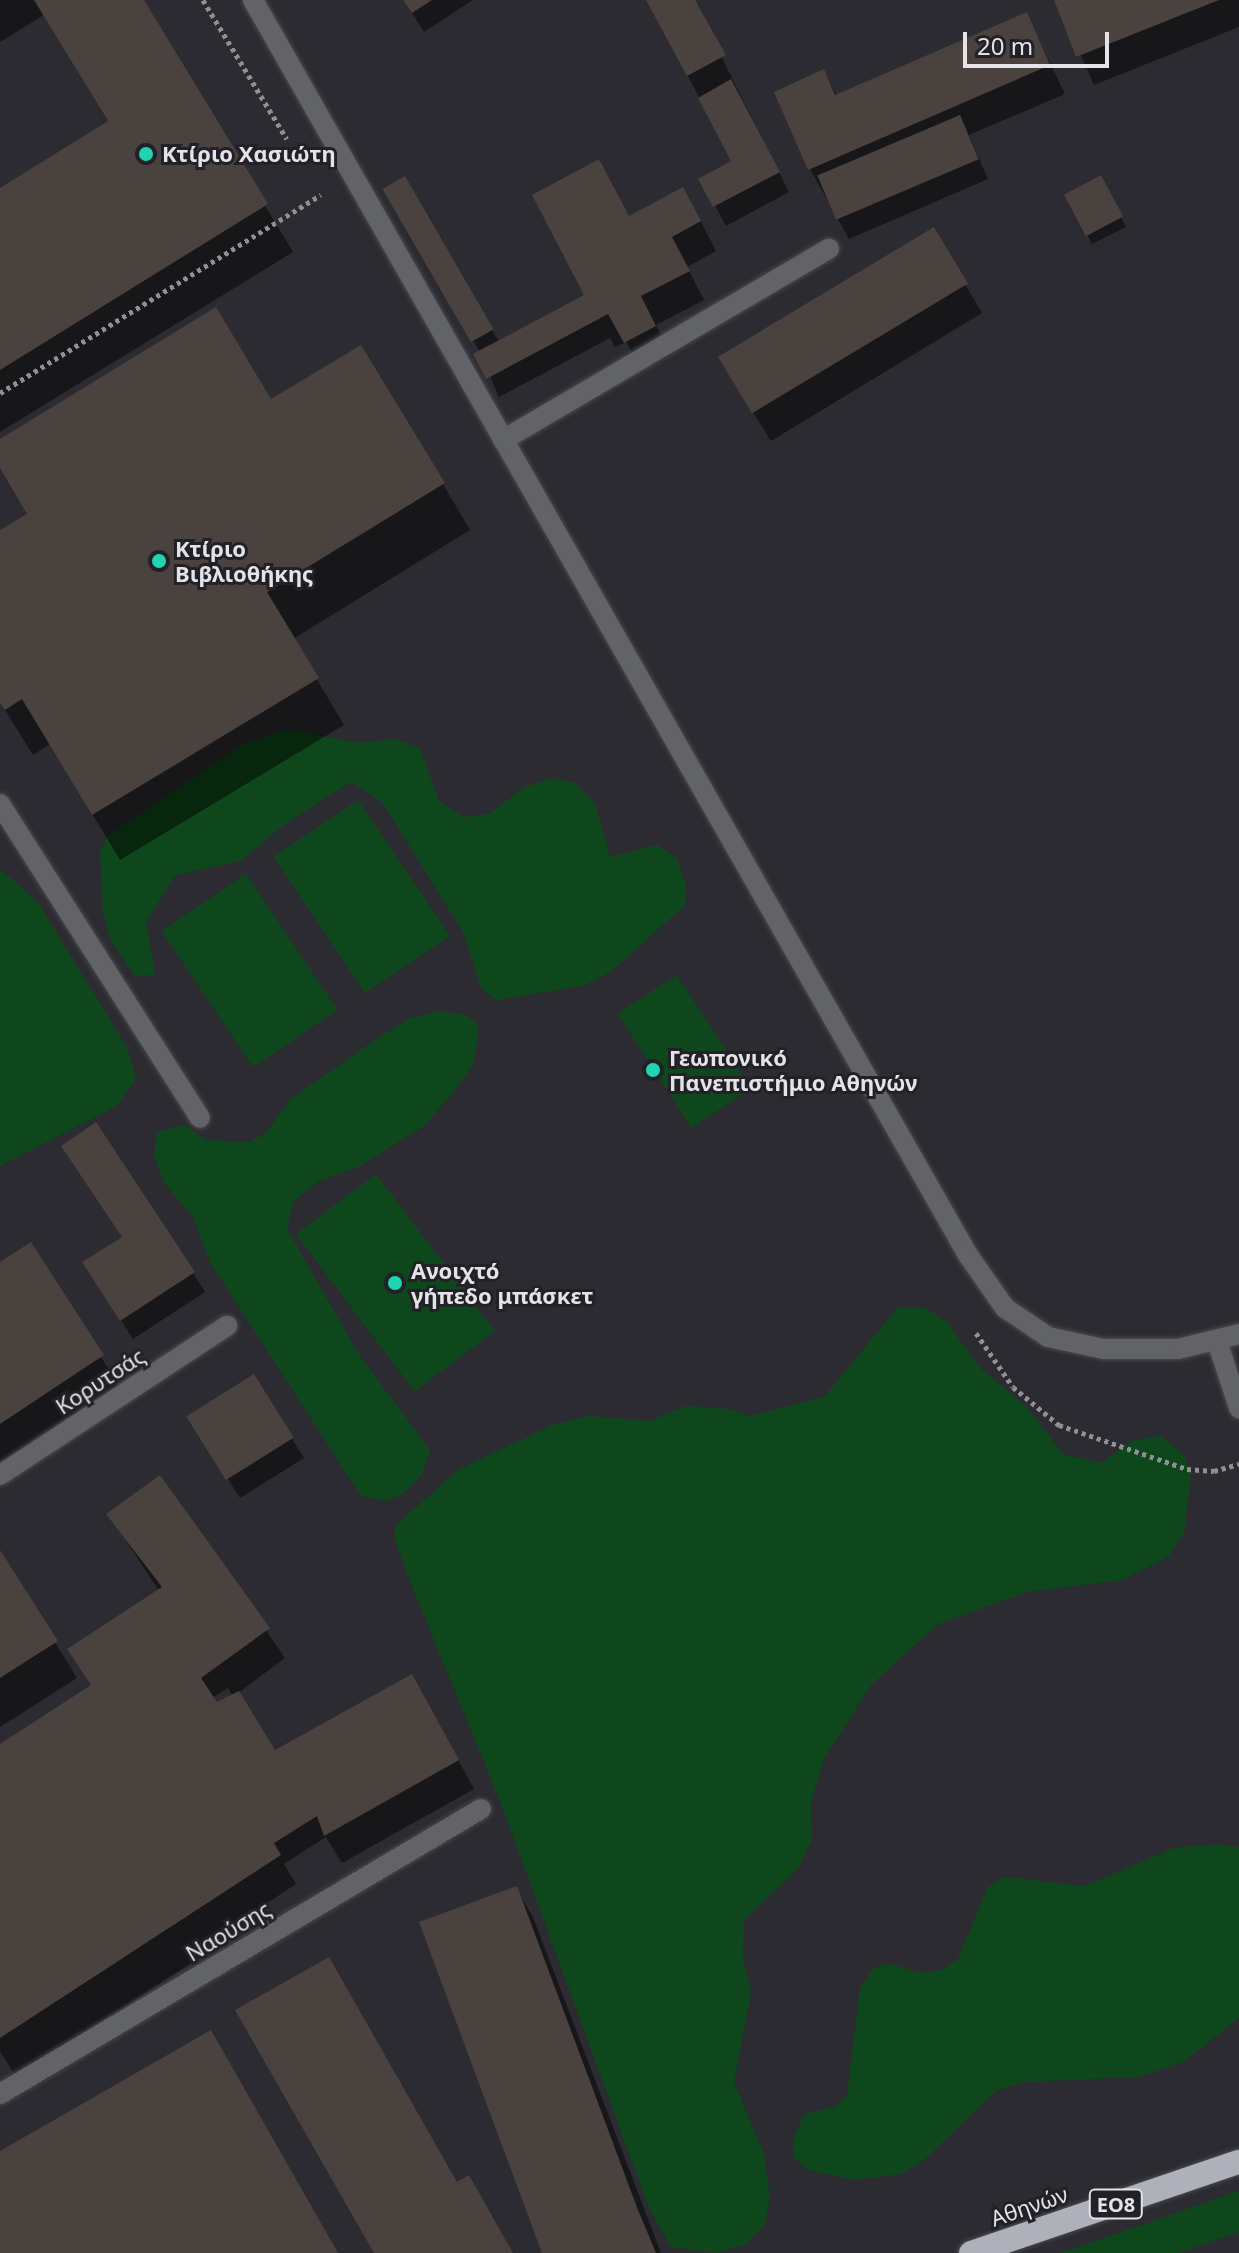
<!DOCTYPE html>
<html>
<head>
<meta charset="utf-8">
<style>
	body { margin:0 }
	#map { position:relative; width:1239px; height:2253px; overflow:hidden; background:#2b2b31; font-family:"Noto Sans",sans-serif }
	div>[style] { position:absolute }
	.green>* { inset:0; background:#0f471c; transform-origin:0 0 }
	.shadow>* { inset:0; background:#0007 }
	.building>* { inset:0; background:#4a423f; transform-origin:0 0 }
	.path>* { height:5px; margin-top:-2.5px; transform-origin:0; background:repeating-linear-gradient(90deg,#8f8f94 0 4px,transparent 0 8px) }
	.roads { filter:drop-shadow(0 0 2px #48484e) drop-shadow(0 0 2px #48484e) }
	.minor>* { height:20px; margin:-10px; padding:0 10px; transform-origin:10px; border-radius:10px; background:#626367 }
	.highway>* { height:24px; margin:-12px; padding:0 12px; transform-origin:12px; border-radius:12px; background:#aeb1b9 }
	.dots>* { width:22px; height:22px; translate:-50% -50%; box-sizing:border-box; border:4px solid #212127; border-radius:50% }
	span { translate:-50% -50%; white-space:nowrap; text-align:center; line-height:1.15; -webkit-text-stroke:6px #212127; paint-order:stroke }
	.shield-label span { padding:2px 6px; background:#212127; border:2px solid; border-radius:6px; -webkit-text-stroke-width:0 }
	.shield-label { font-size:20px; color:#e3e3e8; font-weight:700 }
	.poi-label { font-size:22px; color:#e3e3e8; font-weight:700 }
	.left { translate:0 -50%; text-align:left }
	.street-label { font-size:22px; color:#e3e3e8 }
	.scale { position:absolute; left:963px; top:32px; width:146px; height:36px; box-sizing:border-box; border:4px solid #e3e3e8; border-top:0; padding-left:10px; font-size:24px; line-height:28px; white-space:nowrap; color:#e3e3e8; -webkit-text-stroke:6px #212127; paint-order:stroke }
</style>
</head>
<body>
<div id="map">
	<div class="green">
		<div style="clip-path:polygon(288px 729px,358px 743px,396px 739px,420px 748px,439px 801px,464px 817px,489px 814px,523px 788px,552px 778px,575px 783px,595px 803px,610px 857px,657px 845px,677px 858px,686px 886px,685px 905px,612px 971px,583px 986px,496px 1000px,481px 988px,463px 932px,382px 802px,351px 782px,289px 821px,242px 860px,175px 876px,146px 922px,155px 975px,135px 976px,111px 941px,103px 912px,100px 852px,107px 836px,243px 744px)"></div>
		<div style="left:358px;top:800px;width:164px;height:102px;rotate:56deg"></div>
		<div style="clip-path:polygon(0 869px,37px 901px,128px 1049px,136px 1079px,117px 1106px,0 1166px)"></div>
		<div style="left:246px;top:874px;width:164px;height:102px;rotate:56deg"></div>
		<div style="left:677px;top:975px;width:136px;height:71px;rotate:57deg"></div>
		<div style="clip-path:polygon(439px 1011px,467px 1015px,479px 1026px,474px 1063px,459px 1085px,424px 1126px,360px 1166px,315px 1183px,293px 1202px,287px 1229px,358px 1353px,430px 1450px,422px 1475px,403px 1494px,386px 1501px,361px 1495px,348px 1476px,210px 1262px,193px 1217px,166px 1185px,154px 1157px,157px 1132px,185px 1125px,206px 1140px,248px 1142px,265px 1134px,290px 1100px,369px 1044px,408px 1019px)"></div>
		<div style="left:376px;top:1174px;width:197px;height:100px;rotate:53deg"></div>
		<div style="clip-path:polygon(898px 1307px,926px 1308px,947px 1322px,980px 1368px,1026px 1406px,1063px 1454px,1101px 1463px,1131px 1441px,1160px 1436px,1171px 1444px,1184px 1456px,1191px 1475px,1184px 1533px,1168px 1557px,1122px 1580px,1028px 1592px,938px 1624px,871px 1685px,824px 1759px,811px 1802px,812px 1839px,799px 1867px,744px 1920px,743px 1957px,751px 1993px,734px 2083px,764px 2154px,770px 2197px,765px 2224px,746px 2244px,716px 2253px,671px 2247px,649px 2208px,502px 1806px,412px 1586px,395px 1540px,395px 1526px,459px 1469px,553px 1425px,590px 1416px,650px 1421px,685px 1406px,731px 1409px,749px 1416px,824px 1397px)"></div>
		<div style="clip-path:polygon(1218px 1844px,1239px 1847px,1239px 2018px,1185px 2061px,1139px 2077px,1023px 2082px,996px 2091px,923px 2161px,901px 2174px,856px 2180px,808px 2170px,793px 2157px,793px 2138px,805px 2114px,837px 2106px,847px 2096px,860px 1988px,873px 1969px,889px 1963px,920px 1973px,941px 1970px,958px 1959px,988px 1887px,1005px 1877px,1085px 1886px,1174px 1848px)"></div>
		<div style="clip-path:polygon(1239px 2191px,1239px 2232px,1179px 2253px,1060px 2253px)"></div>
	</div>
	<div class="shadow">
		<div style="clip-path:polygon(0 0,141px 0,293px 252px,0 432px,0 190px,109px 123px,44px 15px,0 42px)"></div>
		<div style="clip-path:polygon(404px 0,473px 0,424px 32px)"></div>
		<div style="clip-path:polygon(648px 0,693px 0,789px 192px,726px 226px,701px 180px,733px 162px)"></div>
		<div style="clip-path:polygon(1056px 0,1239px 0,1239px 27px,1094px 85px)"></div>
		<div style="clip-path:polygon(1026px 14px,1065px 94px,969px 135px,988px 179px,849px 239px,810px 169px,824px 72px,837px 96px)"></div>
		<div style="clip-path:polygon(404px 179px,499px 342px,587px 296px,629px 218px,699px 218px,716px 251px,687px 267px,704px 300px,656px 325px,671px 355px,642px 370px,626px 342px,615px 347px,610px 338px,499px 397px,480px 352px,385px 190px)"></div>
		<div style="clip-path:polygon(1106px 187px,1126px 227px,1092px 244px,1067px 196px)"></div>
		<div style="clip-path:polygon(933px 230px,982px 313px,771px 441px,737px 386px)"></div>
		<div style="clip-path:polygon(270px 402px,443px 484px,470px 530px,293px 639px,344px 725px,120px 860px,50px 744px,33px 755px,0 702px,0 533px,29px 515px,0 465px,0 441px)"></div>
		<div style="clip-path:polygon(30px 1245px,123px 1392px,0 1473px,0 1265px)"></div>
		<div style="clip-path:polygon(193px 1273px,205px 1292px,133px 1339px,96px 1282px)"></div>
		<div style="clip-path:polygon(254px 1377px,304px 1458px,240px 1498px,201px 1437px)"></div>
		<div style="clip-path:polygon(evenodd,160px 1477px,285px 1658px,238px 1693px,275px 1753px,428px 1705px,474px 1789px,342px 1863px,326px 1837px,284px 1864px,296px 1884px,240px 1921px,244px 1929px,16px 2077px,0 2051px,0 1747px,93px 1687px,159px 1591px,109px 1514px,160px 1477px,228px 1688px,233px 1697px,217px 1706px,212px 1698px,228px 1688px)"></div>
		<div style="clip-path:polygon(0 1553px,77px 1678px,0 1727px)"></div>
		<div style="clip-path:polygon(516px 1888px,533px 1917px,661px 2253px,544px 2253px)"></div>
	</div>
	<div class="building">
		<div style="clip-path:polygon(34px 0,144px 0,268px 204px,0 370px,0 188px,108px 121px)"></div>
		<div style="clip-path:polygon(403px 0,432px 0,412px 13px)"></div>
		<div style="clip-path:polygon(646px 0,695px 0,726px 55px,687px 76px)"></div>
		<div style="clip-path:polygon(1054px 0,1219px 0,1076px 57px)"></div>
		<div style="clip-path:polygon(1027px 12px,1050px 65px,808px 170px,774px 92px,824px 69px,835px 95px)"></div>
		<div style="clip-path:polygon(731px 79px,780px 172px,713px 207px,698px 179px,731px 161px,698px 98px)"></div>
		<div style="left:960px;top:115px;width:48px;height:155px;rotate:67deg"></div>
		<div style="clip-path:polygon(599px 159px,629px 216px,683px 187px,701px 221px,672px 237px,690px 271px,641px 296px,656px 326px,624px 343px,608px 314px,486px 379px,473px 354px,584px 295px,532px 195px)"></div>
		<div style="left:1101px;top:175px;width:47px;height:42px;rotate:62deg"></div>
		<div style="left:405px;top:176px;width:177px;height:26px;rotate:60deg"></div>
		<div style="left:934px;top:227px;width:66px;height:252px;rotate:59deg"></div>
		<div style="clip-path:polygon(216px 307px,271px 399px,361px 345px,445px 483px,267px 592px,319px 678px,92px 815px,22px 699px,5px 710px,0 703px,0 530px,27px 514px,0 468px,0 439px)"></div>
		<div style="clip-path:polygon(96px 1122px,195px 1272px,120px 1321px,82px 1262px,122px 1237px,61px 1146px)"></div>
		<div style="clip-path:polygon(31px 1242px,104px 1355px,0 1424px,0 1262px)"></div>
		<div style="left:254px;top:1374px;width:75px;height:80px;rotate:58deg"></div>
		<div style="clip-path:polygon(160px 1475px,270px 1628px,201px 1678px,217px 1702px,239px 1691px,275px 1750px,412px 1674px,459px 1760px,324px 1836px,317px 1816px,274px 1843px,281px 1855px,0 2038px,0 1744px,91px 1685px,67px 1649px,162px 1587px,106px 1514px)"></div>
		<div style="clip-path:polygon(0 1550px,58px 1641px,0 1678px)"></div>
		<div style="clip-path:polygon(517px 1886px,638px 2210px,656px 2253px,542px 2253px,419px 1922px)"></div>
		<div style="clip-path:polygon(329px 1957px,457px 2182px,469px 2175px,513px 2253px,374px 2253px,235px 2010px)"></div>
		<div style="clip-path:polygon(211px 2030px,338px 2253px,0 2253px,0 2151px)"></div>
	</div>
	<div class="path">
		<div style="left:203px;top:0;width:162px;rotate:58.9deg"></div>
		<div style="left:0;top:393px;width:377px;rotate:-31.7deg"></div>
		<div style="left:976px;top:1333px;width:65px;rotate:55.6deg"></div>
		<div style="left:1013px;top:1387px;width:60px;rotate:39.6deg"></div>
		<div style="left:1059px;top:1425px;width:135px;rotate:19deg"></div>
		<div style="left:1187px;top:1469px;width:27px;rotate:4deg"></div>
		<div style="left:1214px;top:1471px;width:26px;rotate:-16deg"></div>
	</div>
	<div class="roads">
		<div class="minor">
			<div style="left:253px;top:0;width:1444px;rotate:60.33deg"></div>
			<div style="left:968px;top:1255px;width:65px;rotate:55.1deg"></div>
			<div style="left:1005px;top:1308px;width:52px;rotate:34deg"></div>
			<div style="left:1048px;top:1337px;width:57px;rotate:12.1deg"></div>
			<div style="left:1104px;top:1349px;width:74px"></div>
			<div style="left:1178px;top:1349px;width:63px;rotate:-13.8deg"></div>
			<div style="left:503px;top:440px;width:378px;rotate:-30.4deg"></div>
			<div style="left:0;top:804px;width:372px;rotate:57.5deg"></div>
			<div style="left:1217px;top:1341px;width:71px;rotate:71.8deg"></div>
			<div style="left:0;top:1475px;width:272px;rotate:-33.3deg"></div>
			<div style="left:0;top:2094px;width:559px;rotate:-30.65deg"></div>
		</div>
		<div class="highway">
			<div style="left:971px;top:2253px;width:283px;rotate:-18.8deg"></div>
		</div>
	</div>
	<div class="dots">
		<div style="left:146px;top:154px;background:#1ed5b0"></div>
		<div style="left:159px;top:561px;background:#1ed5b0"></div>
		<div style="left:653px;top:1070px;background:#1ed5b0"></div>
		<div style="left:395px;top:1283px;background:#1ed5b0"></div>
	</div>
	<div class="shield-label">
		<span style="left:1116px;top:2204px">ΕΟ8</span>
	</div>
	<div class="poi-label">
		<span class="left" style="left:162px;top:154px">Κτίριο Χασιώτη</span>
		<span class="left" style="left:175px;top:561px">Κτίριο<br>Βιβλιοθήκης</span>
		<span class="left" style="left:669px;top:1070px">Γεωπονικό<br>Πανεπιστήμιο Αθηνών</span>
		<span class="left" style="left:411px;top:1283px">Ανοιχτό<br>γήπεδο μπάσκετ</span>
	</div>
	<div class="street-label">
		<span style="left:100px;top:1381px;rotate:-33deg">Κορυτσάς</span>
		<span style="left:228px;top:1931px;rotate:-31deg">Ναούσης</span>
		<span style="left:1029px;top:2206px;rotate:-19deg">Αθηνών</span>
	</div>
	<div class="scale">20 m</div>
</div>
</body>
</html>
